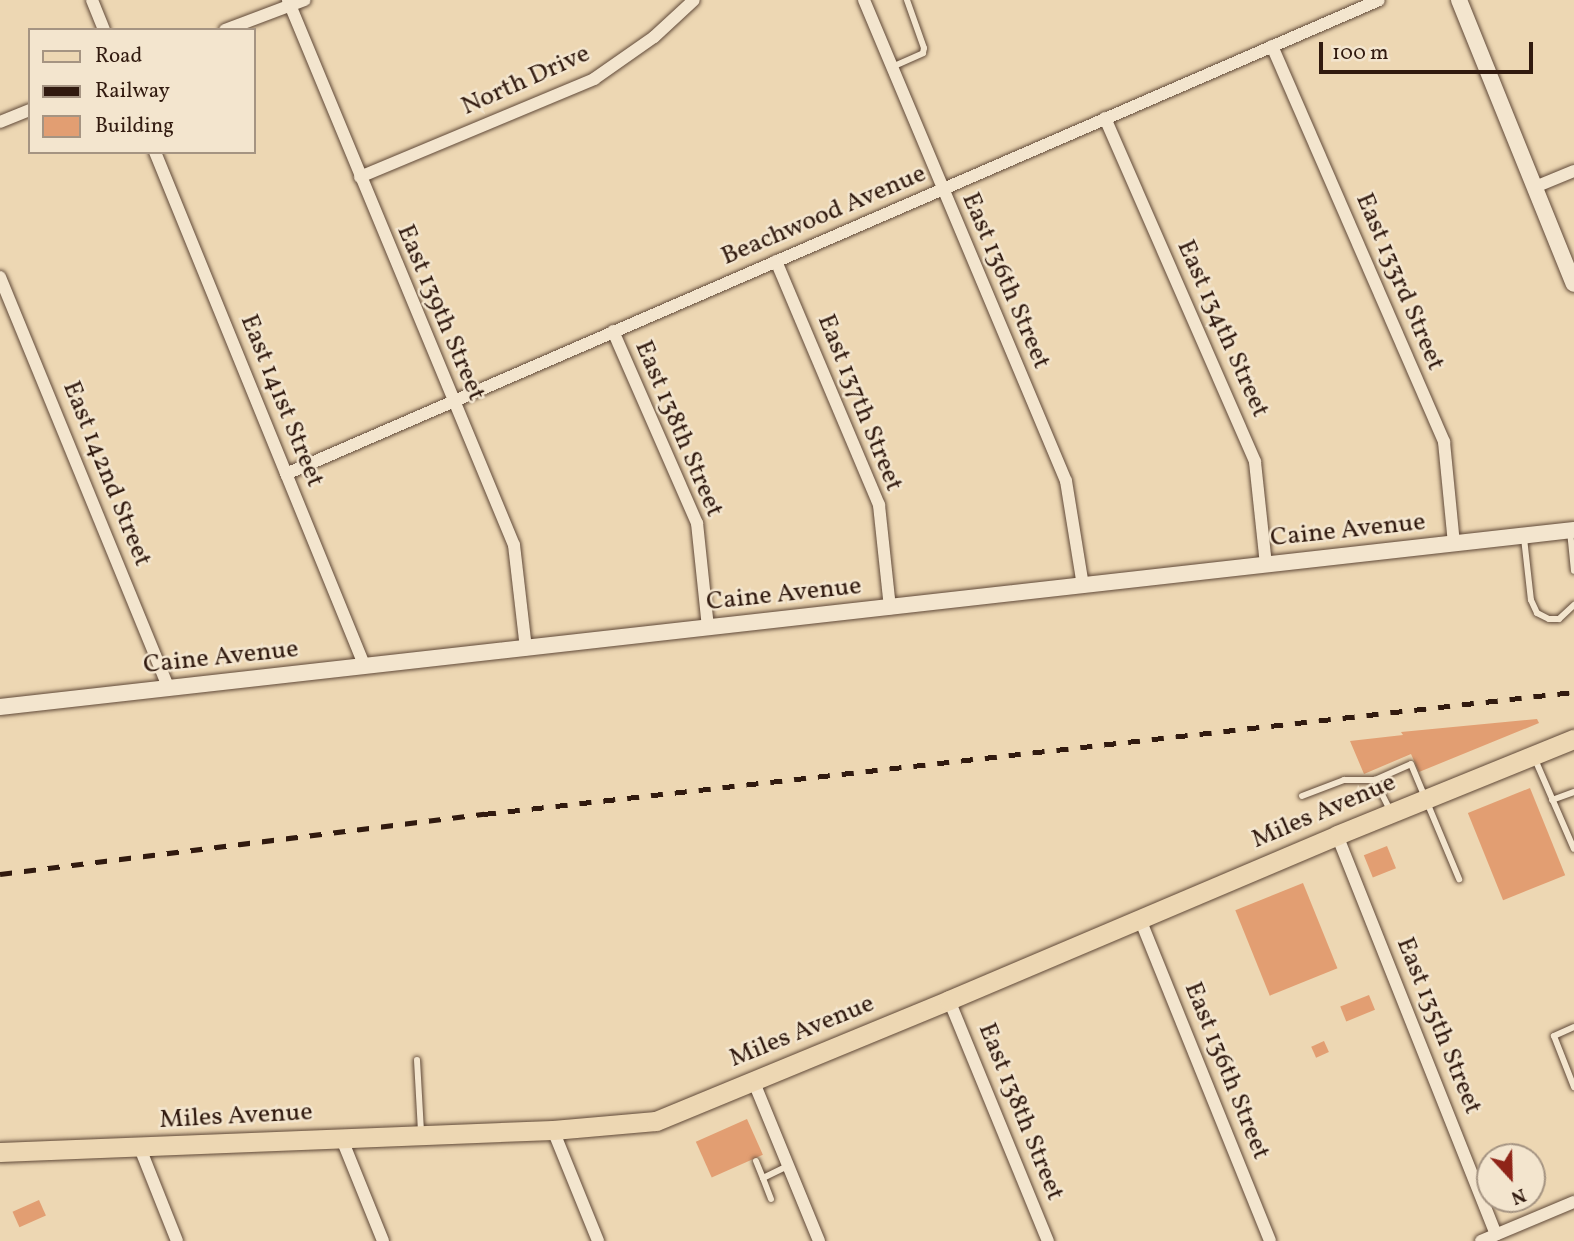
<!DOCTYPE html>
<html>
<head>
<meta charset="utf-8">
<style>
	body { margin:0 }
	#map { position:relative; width:1574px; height:1241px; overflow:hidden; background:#edd7b3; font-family:Vollkorn,serif }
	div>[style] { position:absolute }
	.building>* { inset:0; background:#e29e72; transform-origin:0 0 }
	.roads { filter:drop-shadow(0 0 2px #604938) drop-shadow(0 0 2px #604938) }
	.service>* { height:6px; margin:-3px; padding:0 3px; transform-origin:3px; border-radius:3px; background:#f3e5ce }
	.minor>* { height:12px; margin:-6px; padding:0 6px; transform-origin:6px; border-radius:6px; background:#f3e5ce }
	.tertiary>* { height:16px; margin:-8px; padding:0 8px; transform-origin:8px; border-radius:8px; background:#f3e5ce }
	.primary>* { height:19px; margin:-9.5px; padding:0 9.5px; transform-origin:9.5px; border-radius:9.5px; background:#edd7b3 }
	.rail>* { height:4.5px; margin-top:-2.25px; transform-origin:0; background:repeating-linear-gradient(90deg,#311a0f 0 12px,transparent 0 24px) }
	span { translate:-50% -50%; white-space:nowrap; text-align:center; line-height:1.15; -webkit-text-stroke:5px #f3e5ce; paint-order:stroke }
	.street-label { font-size:26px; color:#311a0f }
	.legend { position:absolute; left:28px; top:28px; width:228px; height:126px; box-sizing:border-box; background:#f3e5ce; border:2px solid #a59482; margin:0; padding:9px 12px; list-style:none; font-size:21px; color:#311a0f }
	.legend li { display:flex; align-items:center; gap:14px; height:35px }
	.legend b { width:35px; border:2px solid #a59482 }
	.north { position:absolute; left:1476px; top:1143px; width:70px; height:70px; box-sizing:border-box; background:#f3e5ce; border:2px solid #a59482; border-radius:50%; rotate:158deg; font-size:19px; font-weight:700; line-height:28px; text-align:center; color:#311a0f }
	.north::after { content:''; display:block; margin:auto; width:24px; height:32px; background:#8f2418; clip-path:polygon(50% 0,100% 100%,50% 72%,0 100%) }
	.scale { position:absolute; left:1319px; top:42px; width:214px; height:32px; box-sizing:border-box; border:4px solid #311a0f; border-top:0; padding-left:9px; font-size:21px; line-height:24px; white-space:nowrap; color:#311a0f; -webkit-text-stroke:5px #f3e5ce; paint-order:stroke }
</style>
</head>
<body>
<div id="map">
	<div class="building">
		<div style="clip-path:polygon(1537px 719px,1539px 723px,1419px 772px,1411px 754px,1364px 774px,1350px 741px,1403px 735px,1401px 732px)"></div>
		<div style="left:1530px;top:788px;width:94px;height:67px;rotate:68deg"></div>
		<div style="left:1387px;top:846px;width:24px;height:25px;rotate:68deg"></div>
		<div style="left:1303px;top:883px;width:92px;height:73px;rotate:68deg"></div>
		<div style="left:1369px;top:995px;width:16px;height:31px;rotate:68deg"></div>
		<div style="left:1324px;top:1041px;width:12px;height:14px;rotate:66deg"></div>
		<div style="left:747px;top:1119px;width:39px;height:56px;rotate:66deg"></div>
		<div style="left:39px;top:1200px;width:17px;height:29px;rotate:66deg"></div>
	</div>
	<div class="roads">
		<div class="service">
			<div style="left:892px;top:67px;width:34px;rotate:-24deg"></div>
			<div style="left:923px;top:53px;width:5px;rotate:-79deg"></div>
			<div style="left:924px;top:48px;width:51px;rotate:-109.5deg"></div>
			<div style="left:1570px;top:531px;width:40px;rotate:84.3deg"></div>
			<div style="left:1524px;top:538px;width:62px;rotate:83.6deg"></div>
			<div style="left:1531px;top:600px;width:14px;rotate:65deg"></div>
			<div style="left:1537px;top:613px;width:13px;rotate:27deg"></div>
			<div style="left:1549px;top:619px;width:10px"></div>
			<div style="left:1559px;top:619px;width:21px;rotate:-43deg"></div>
			<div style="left:1534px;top:757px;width:100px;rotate:66.5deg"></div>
			<div style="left:1302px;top:796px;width:45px;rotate:-20.9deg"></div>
			<div style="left:1344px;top:780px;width:31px"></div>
			<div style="left:1552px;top:800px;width:23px;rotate:-20deg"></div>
			<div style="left:1390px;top:810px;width:34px;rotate:-117deg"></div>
			<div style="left:1375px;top:780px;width:39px;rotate:-24deg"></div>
			<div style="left:1411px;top:764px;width:125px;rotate:67.3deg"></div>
			<div style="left:1574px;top:1027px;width:22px;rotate:156deg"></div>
			<div style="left:1554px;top:1036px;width:55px;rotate:68.6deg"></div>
			<div style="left:417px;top:1060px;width:72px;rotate:86.8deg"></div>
			<div style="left:756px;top:1161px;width:18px;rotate:68deg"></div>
			<div style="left:771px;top:1199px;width:22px;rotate:-111deg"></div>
			<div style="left:763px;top:1178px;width:28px;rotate:-26deg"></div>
		</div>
		<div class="minor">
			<div style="left:92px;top:0;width:32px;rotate:68deg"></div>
			<div style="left:288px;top:0;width:590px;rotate:67.48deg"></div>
			<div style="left:514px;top:545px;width:105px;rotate:83.4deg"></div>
			<div style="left:864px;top:0;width:522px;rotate:67.22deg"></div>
			<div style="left:1066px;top:481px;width:106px;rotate:80.8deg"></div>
			<div style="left:225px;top:30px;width:85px;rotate:-20.6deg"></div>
			<div style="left:1272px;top:46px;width:432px;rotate:66.5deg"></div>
			<div style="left:1444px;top:442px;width:102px;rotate:84.4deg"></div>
			<div style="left:1105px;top:118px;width:375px;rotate:66.4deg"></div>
			<div style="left:1255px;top:462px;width:104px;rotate:83.9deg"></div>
			<div style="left:0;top:122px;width:32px;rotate:-22deg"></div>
			<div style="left:155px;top:152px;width:556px;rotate:67.82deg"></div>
			<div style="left:360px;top:177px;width:254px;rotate:-22.7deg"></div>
			<div style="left:594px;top:79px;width:73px;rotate:-35deg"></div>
			<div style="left:654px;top:37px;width:54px;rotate:-42.8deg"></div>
			<div style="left:1535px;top:187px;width:42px;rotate:-22.3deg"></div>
			<div style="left:776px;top:261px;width:265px;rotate:67.1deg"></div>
			<div style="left:879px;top:505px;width:104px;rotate:83.9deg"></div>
			<div style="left:0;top:277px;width:445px;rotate:67.7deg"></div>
			<div style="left:613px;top:331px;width:210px;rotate:66.4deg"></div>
			<div style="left:697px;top:523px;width:106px;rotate:84deg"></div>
			<div style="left:286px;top:474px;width:1191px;rotate:-23.44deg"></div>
			<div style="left:1337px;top:835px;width:430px;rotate:68.3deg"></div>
			<div style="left:1140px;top:919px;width:347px;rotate:68deg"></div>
			<div style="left:949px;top:1000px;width:261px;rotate:67.7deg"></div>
			<div style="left:753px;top:1080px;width:174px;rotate:67.7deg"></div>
			<div style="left:553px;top:1130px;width:120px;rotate:67.9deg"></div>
			<div style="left:341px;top:1137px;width:112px;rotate:68deg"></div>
			<div style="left:140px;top:1148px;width:100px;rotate:68.3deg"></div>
			<div style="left:1481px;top:1241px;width:101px;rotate:-22.8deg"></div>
		</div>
		<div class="tertiary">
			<div style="left:1459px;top:0;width:306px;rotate:68deg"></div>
			<div style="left:0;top:707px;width:1584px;rotate:-6.42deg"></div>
		</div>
		<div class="primary">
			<div style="left:0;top:1152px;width:553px;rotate:-2.28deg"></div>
			<div style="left:553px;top:1130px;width:103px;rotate:-5deg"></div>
			<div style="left:656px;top:1121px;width:317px;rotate:-22.4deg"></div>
			<div style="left:949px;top:1000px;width:422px;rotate:-23deg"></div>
			<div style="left:1337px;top:835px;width:256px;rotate:-22.1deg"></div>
		</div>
	</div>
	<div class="rail">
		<div style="left:0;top:874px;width:488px;rotate:-7.1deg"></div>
		<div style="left:484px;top:814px;width:1097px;rotate:-6.39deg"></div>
	</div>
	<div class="street-label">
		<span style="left:526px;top:81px;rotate:-24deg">North Drive</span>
		<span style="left:824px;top:216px;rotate:-23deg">Beachwood Avenue</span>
		<span style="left:1005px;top:281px;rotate:67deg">East 136th Street</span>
		<span style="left:1399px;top:282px;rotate:67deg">East 133rd Street</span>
		<span style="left:440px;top:313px;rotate:67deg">East 139th Street</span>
		<span style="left:1222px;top:329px;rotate:66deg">East 134th Street</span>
		<span style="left:281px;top:401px;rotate:68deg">East 141st Street</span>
		<span style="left:859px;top:403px;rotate:68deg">East 137th Street</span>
		<span style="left:678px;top:429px;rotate:67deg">East 138th Street</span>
		<span style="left:106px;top:474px;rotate:68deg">East 142nd Street</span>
		<span style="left:1348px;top:531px;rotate:-6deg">Caine Avenue</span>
		<span style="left:784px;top:595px;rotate:-6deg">Caine Avenue</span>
		<span style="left:221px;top:658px;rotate:-6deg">Caine Avenue</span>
		<span style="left:1324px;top:812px;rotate:-23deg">Miles Avenue</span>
		<span style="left:1438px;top:1026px;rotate:68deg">East 135th Street</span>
		<span style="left:802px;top:1032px;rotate:-22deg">Miles Avenue</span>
		<span style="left:1226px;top:1071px;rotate:68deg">East 136th Street</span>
		<span style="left:1020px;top:1112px;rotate:68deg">East 138th Street</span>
		<span style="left:236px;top:1117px;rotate:-3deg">Miles Avenue</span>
	</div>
	<ul class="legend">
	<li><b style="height:9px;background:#edd7b3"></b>Road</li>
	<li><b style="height:9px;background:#311a0f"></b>Railway</li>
	<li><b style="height:19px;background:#e29e72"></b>Building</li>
	</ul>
	<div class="north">N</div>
	<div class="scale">100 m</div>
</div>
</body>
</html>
